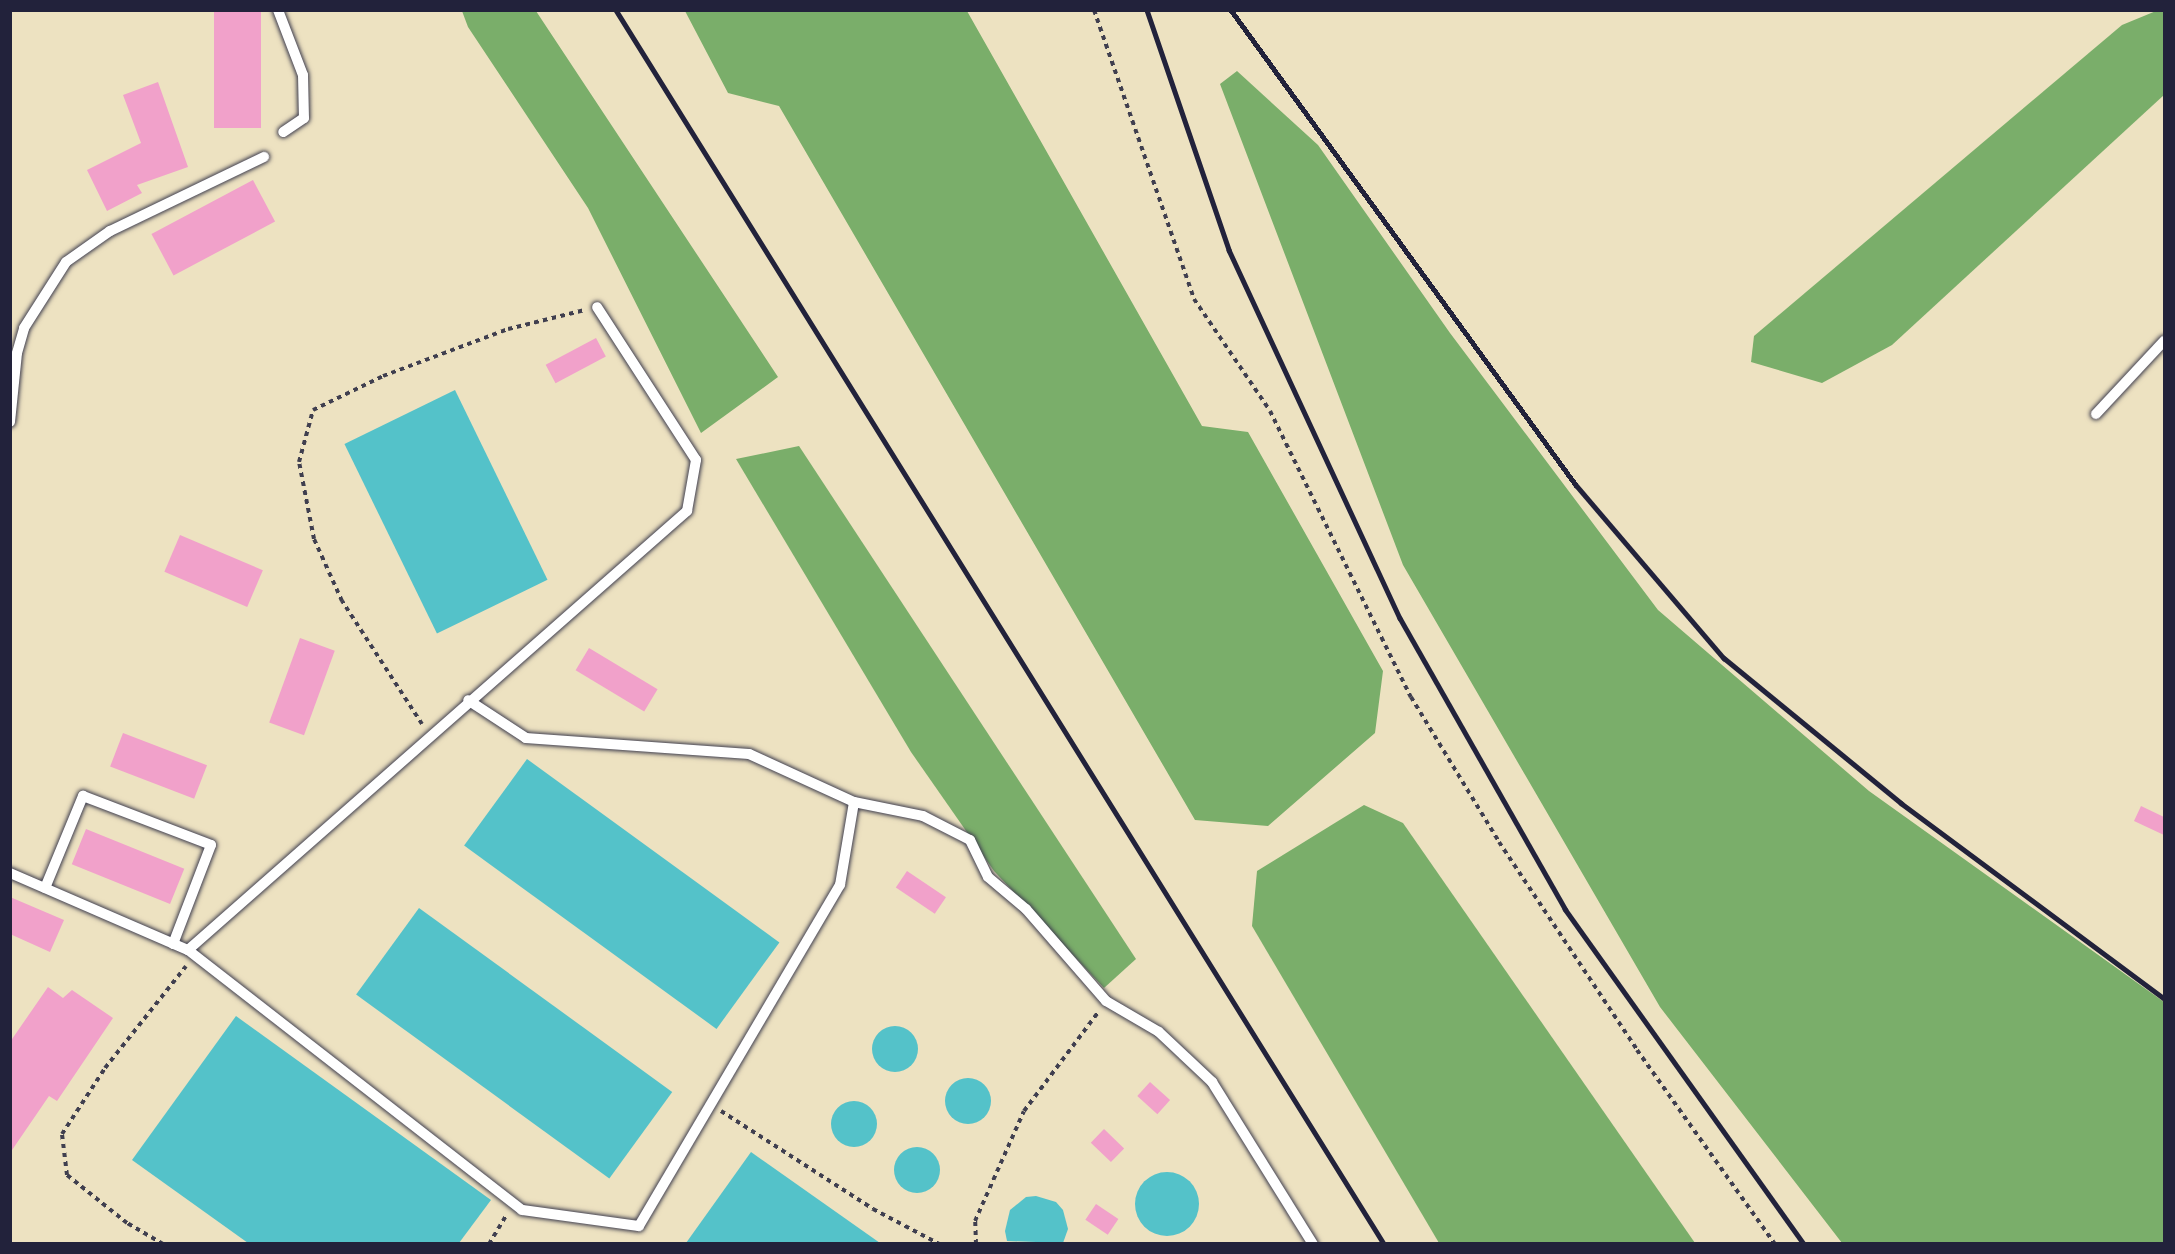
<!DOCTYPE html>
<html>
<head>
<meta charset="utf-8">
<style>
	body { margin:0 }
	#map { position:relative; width:2175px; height:1254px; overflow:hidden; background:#ede2c1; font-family:"Playpen Sans",sans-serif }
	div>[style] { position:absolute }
	.forest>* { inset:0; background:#7aae6a }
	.water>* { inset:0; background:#54c2c9; transform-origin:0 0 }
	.round { border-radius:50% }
	.building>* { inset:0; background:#f1a1ca; transform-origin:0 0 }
	.path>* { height:4px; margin-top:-2px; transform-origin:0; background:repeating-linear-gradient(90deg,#403f4f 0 4.5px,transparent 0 9px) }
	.roads { filter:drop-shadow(0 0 2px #403f4f) drop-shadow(0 0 2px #403f4f) }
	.lane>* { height:10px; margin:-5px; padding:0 5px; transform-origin:5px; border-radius:5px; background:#fff }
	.rail>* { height:4.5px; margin:-2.25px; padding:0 2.25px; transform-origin:2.25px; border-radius:2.25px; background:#22223b }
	span { translate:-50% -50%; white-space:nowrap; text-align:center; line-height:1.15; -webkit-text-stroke:4.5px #fbf7ec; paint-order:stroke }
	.frame { position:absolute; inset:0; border:12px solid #22223b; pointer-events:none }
</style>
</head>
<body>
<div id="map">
	<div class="forest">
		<div style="clip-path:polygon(462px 11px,536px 11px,778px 377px,701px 433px,588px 208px,468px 27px)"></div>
		<div style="clip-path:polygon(685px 11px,967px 11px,1202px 426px,1248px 432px,1383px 671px,1375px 733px,1268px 826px,1195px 820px,779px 106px,728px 93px)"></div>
		<div style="clip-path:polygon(2156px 11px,2164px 11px,2164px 95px,1892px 345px,1822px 383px,1751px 362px,1754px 336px,2122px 25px)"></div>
		<div style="clip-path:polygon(1237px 71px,1318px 145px,1450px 333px,1658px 610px,1869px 791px,2164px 1002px,2164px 1243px,1842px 1243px,1660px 1007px,1403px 565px,1220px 84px)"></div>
		<div style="clip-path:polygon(799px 446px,1136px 959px,1104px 988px,994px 871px,911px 752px,736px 459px)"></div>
		<div style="clip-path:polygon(1364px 805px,1403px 823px,1695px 1243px,1439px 1243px,1252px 926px,1257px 871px)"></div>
	</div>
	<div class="water">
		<div style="left:455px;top:390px;width:211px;height:123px;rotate:64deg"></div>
		<div style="left:527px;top:759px;width:312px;height:107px;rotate:36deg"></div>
		<div style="left:419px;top:908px;width:313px;height:107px;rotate:36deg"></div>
		<div style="clip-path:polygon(236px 1016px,491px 1200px,459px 1243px,248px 1243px,132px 1160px)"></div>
		<div class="round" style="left:872px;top:1026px;width:46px;height:46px"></div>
		<div class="round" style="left:945px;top:1078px;width:46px;height:46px"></div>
		<div class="round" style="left:831px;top:1101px;width:46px;height:46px"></div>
		<div class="round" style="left:894px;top:1147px;width:46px;height:46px"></div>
		<div style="clip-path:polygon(751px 1152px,880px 1243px,686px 1243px)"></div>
		<div class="round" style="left:1135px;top:1172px;width:64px;height:64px"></div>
		<div style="clip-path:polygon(1036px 1196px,1056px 1202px,1063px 1210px,1068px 1229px,1063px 1243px,1007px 1241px,1005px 1231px,1010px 1210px,1026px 1197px)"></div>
	</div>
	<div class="building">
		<div style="left:214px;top:10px;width:47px;height:118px"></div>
		<div style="clip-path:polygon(158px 82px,188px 167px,137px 185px,142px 193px,107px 211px,87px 170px,141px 143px,123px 95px)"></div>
		<div style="left:253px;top:180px;width:47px;height:115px;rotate:62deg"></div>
		<div style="left:596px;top:338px;width:21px;height:57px;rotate:62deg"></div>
		<div style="left:180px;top:535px;width:90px;height:40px;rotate:23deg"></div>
		<div style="left:300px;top:638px;width:37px;height:90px;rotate:20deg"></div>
		<div style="left:589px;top:648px;width:80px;height:26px;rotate:31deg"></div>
		<div style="left:123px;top:733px;width:90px;height:36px;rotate:21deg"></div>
		<div style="clip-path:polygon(2141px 806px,2164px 817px,2164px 835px,2134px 821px)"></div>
		<div style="left:86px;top:829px;width:106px;height:38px;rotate:22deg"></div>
		<div style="left:907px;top:871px;width:47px;height:20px;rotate:34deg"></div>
		<div style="clip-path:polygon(10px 897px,64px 920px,50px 952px,10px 934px)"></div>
		<div style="clip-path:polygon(48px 987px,63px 998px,72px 990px,113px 1018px,57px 1101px,49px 1096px,10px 1153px,10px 1042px)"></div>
		<div style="left:1150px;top:1082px;width:27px;height:19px;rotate:42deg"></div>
		<div style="left:1104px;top:1129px;width:28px;height:19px;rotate:44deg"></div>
		<div style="left:1096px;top:1204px;width:27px;height:19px;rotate:34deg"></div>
	</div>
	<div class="path">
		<div style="left:1094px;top:10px;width:306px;rotate:70.9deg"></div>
		<div style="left:1194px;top:299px;width:135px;rotate:55.8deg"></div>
		<div style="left:1270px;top:411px;width:319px;rotate:63.8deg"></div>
		<div style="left:1411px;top:697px;width:170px;rotate:58.7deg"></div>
		<div style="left:1499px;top:842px;width:250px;rotate:56.4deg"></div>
		<div style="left:1637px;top:1050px;width:238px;rotate:54.6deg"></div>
		<div style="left:422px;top:724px;width:147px;rotate:-123deg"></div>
		<div style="left:342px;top:601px;width:68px;rotate:-114.3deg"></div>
		<div style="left:314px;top:539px;width:78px;rotate:-101deg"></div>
		<div style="left:299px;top:462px;width:54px;rotate:-74.9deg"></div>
		<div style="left:313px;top:410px;width:78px;rotate:-25.9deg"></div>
		<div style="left:383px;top:376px;width:134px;rotate:-20.6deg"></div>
		<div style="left:508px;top:329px;width:79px;rotate:-13.9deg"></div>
		<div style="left:721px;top:1111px;width:181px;rotate:32.8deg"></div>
		<div style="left:873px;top:1209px;width:75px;rotate:27.9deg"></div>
		<div style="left:163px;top:1244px;width:42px;rotate:-149.7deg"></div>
		<div style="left:127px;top:1223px;width:77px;rotate:-141.3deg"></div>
		<div style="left:67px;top:1175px;width:41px;rotate:-97deg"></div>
		<div style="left:62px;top:1134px;width:79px;rotate:-56.9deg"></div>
		<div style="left:105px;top:1068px;width:130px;rotate:-51.5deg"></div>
		<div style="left:489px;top:1244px;width:33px;rotate:-59deg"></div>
		<div style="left:976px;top:1244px;width:23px;rotate:-92deg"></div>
		<div style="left:975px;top:1221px;width:120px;rotate:-66deg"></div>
		<div style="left:1024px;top:1111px;width:125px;rotate:-53.1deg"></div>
	</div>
	<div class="roads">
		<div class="lane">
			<div style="left:278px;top:10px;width:70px;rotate:69deg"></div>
			<div style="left:303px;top:75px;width:43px;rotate:88.7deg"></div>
			<div style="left:304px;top:118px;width:25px;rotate:146deg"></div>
			<div style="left:2096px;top:414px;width:100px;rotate:-47deg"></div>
			<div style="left:10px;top:422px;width:69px;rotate:-84.2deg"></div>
			<div style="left:17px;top:353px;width:26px;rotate:-74deg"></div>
			<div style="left:24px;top:328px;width:78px;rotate:-57.5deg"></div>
			<div style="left:66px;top:262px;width:54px;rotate:-35.2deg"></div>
			<div style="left:110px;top:231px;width:171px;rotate:-25.7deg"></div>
			<div style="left:854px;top:802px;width:70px;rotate:11.5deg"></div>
			<div style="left:923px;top:816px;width:53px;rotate:27.1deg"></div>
			<div style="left:970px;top:840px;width:41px;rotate:64.1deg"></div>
			<div style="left:988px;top:877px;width:50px;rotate:40.1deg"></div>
			<div style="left:1026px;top:909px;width:122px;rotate:49deg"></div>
			<div style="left:1106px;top:1001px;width:61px;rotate:30.3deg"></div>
			<div style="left:1159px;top:1032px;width:73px;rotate:43.3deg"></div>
			<div style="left:1212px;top:1082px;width:191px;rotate:58.1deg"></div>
			<div style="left:10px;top:873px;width:194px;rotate:23.4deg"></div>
			<div style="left:188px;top:950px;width:423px;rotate:37.9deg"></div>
			<div style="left:522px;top:1210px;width:118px;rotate:7.8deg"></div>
			<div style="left:639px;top:1226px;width:396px;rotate:-59.5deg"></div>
			<div style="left:840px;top:885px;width:84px;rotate:-80.4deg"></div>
			<div style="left:854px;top:802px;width:115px;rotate:-155.4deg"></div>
			<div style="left:749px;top:754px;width:224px;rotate:-175.9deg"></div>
			<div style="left:526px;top:738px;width:69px;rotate:-146.8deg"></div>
			<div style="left:45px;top:888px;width:100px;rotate:-67.6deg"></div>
			<div style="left:83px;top:796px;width:137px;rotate:20.9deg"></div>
			<div style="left:211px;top:845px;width:106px;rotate:111deg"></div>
			<div style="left:188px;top:950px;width:665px;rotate:-41.34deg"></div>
			<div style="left:687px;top:511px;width:52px;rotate:-80deg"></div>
			<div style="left:696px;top:460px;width:182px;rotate:-122.9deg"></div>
		</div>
	</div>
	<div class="rail">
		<div style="left:616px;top:10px;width:1453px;rotate:58.1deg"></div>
		<div style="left:1147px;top:10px;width:254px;rotate:71.1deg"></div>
		<div style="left:1229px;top:250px;width:406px;rotate:65.1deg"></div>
		<div style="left:1400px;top:618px;width:335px;rotate:60.4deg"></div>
		<div style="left:1565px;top:909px;width:412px;rotate:54.5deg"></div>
		<div style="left:1231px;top:10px;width:587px;rotate:54.01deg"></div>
		<div style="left:1576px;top:485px;width:228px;rotate:49.5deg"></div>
		<div style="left:1724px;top:658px;width:229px;rotate:39.3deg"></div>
		<div style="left:1901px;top:803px;width:327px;rotate:36.6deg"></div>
	</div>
	<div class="frame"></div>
</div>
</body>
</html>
